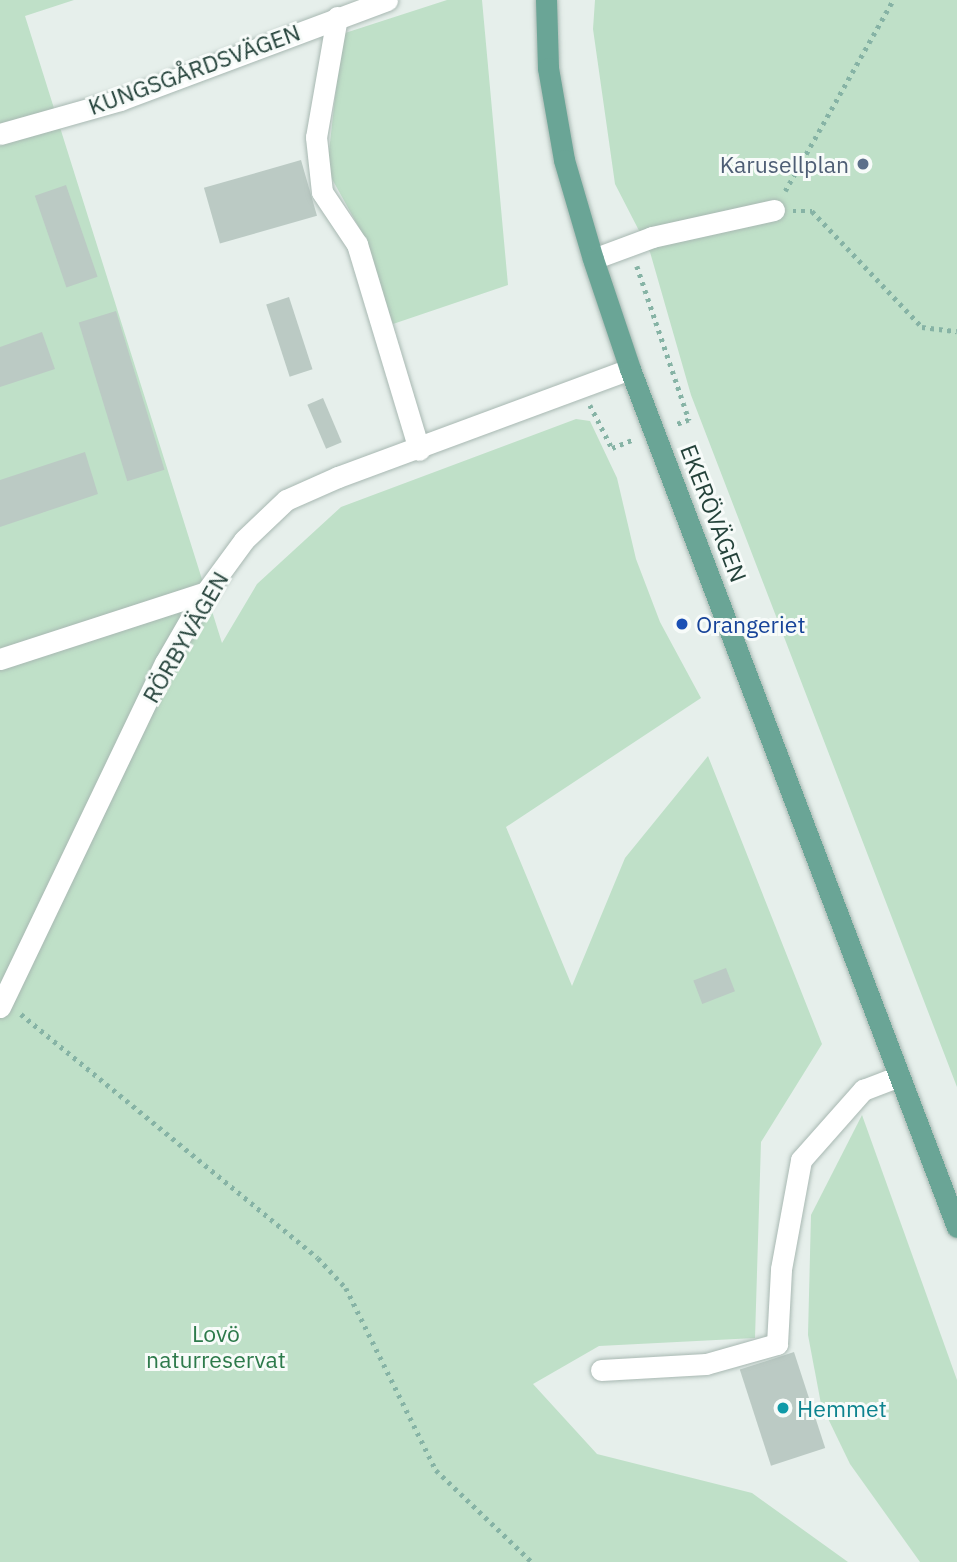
<!DOCTYPE html>
<html>
<head>
<meta charset="utf-8">
<style>
	body { margin:0 }
	#map { position:relative; width:957px; height:1562px; overflow:hidden; background:#e6efeb; font-family:"IBM Plex Sans",sans-serif }
	div>[style] { position:absolute }
	.green>* { inset:0; background:#bfe0c8 }
	.building>* { inset:0; background:#bbcac4; transform-origin:0 0 }
	.path>* { height:4.5px; margin-top:-2.25px; transform-origin:0; background:repeating-linear-gradient(90deg,#86b3a5 0 3.5px,transparent 0 8.5px) }
	.roads { filter:drop-shadow(0 0 2px #a8b8b2) drop-shadow(0 0 2px #a8b8b2) }
	.minor>* { height:21px; margin:-10.5px; padding:0 10.5px; transform-origin:10.5px; border-radius:10.5px; background:#fff }
	.major>* { height:21px; margin:-10.5px; padding:0 10.5px; transform-origin:10.5px; border-radius:10.5px; background:#6aa596 }
	.dots>* { width:19px; height:19px; translate:-50% -50%; box-sizing:border-box; border:4px solid #f7fbf9; border-radius:50% }
	span { translate:-50% -50%; white-space:nowrap; text-align:center; line-height:1.15; -webkit-text-stroke:6px #f7fbf9; paint-order:stroke }
	.street-label { font-size:23px; color:#24423a }
	.service-label { font-size:23px; color:#4e5e75 }
	.right { translate:-100% -50%; text-align:right }
	.transit-label { font-size:23px; color:#164399 }
	.left { translate:0 -50%; text-align:left }
	.park-label { font-size:23px; color:#2d7a4b }
	.culture-label { font-size:23px; color:#0d838f }
</style>
</head>
<body>
<div id="map">
	<div class="green">
		<div style="clip-path:polygon(0 0,74px 0,25px 16px,222px 643px,257px 584px,341px 507px,576px 419px,590px 421px,617px 478px,636px 559px,660px 622px,701px 698px,506px 827px,572px 986px,625px 858px,708px 756px,822px 1044px,761px 1142px,755px 1338px,599px 1346px,533px 1384px,597px 1454px,752px 1493px,848px 1562px,0 1562px)"></div>
		<div style="clip-path:polygon(447px 0,482px 0,508px 285px,393px 324px,361px 231px,327px 170px,342px 34px)"></div>
		<div style="clip-path:polygon(595px 0,957px 0,957px 1087px,691px 395px,650px 252px,615px 184px,593px 29px)"></div>
		<div style="clip-path:polygon(862px 1115px,957px 1380px,957px 1562px,920px 1562px,850px 1464px,821px 1404px,808px 1335px,811px 1215px)"></div>
	</div>
	<div class="building">
		<div style="left:301px;top:160px;width:58px;height:101px;rotate:74deg"></div>
		<div style="left:66px;top:185px;width:97px;height:33px;rotate:71deg"></div>
		<div style="left:289px;top:297px;width:76px;height:24px;rotate:72deg"></div>
		<div style="left:116px;top:311px;width:166px;height:39px;rotate:73deg"></div>
		<div style="clip-path:polygon(42px 332px,55px 369px,0 387px,0 347px)"></div>
		<div style="left:323px;top:398px;width:48px;height:17px;rotate:67deg"></div>
		<div style="clip-path:polygon(85px 452px,98px 494px,0 527px,0 480px)"></div>
		<div style="left:726px;top:968px;width:25px;height:35px;rotate:69deg"></div>
		<div style="left:794px;top:1352px;width:101px;height:57px;rotate:72deg"></div>
	</div>
	<div class="path">
		<div style="left:785px;top:191px;width:219px;rotate:-60.5deg"></div>
		<div style="left:793px;top:211px;width:19px"></div>
		<div style="left:812px;top:211px;width:160px;rotate:46.5deg"></div>
		<div style="left:922px;top:327px;width:35px;rotate:7deg"></div>
		<div style="left:637px;top:266px;width:163px;rotate:71.3deg"></div>
		<div style="left:689px;top:420px;width:15px;rotate:160deg"></div>
		<div style="left:590px;top:405px;width:48px;rotate:62.9deg"></div>
		<div style="left:612px;top:448px;width:24px;rotate:-22deg"></div>
		<div style="left:21px;top:1014px;width:384px;rotate:39.4deg"></div>
		<div style="left:318px;top:1258px;width:41px;rotate:47deg"></div>
		<div style="left:346px;top:1288px;width:203px;rotate:63.7deg"></div>
		<div style="left:436px;top:1470px;width:133px;rotate:43.8deg"></div>
	</div>
	<div class="roads">
		<div class="minor">
			<div style="left:337px;top:17px;width:122px;rotate:99.9deg"></div>
			<div style="left:316px;top:137px;width:55px;rotate:83.8deg"></div>
			<div style="left:322px;top:192px;width:63px;rotate:56.1deg"></div>
			<div style="left:357px;top:244px;width:215px;rotate:73.2deg"></div>
			<div style="left:0;top:134px;width:125px;rotate:-15.8deg"></div>
			<div style="left:120px;top:100px;width:285px;rotate:-20.5deg"></div>
			<div style="left:593px;top:259px;width:63px;rotate:-20.4deg"></div>
			<div style="left:652px;top:237px;width:125px;rotate:-12.5deg"></div>
			<div style="left:0;top:659px;width:217px;rotate:-18deg"></div>
			<div style="left:0;top:1007px;width:382px;rotate:-64.4deg"></div>
			<div style="left:165px;top:663px;width:82px;rotate:-60deg"></div>
			<div style="left:206px;top:592px;width:64px;rotate:-53.8deg"></div>
			<div style="left:244px;top:540px;width:58px;rotate:-43.6deg"></div>
			<div style="left:286px;top:500px;width:57px;rotate:-23.9deg"></div>
			<div style="left:338px;top:477px;width:311px;rotate:-20.3deg"></div>
			<div style="left:601px;top:1370px;width:105px;rotate:-3.3deg"></div>
			<div style="left:706px;top:1364px;width:74px;rotate:-15.7deg"></div>
			<div style="left:777px;top:1344px;width:75px;rotate:-86.9deg"></div>
			<div style="left:781px;top:1269px;width:111px;rotate:-79.6deg"></div>
			<div style="left:801px;top:1160px;width:94px;rotate:-48.5deg"></div>
			<div style="left:863px;top:1090px;width:39px;rotate:-21deg"></div>
		</div>
		<div class="major">
			<div style="left:546px;top:0;width:68px;rotate:88.3deg"></div>
			<div style="left:548px;top:68px;width:93px;rotate:80.1deg"></div>
			<div style="left:564px;top:160px;width:103px;rotate:73.7deg"></div>
			<div style="left:593px;top:259px;width:116px;rotate:71.4deg"></div>
			<div style="left:630px;top:369px;width:918px;rotate:69.14deg"></div>
		</div>
	</div>
	<div class="dots">
		<div style="left:863px;top:164px;background:#5c6f8a"></div>
		<div style="left:682px;top:624px;background:#1a4fb4"></div>
		<div style="left:783px;top:1408px;background:#0f9aa8"></div>
	</div>
	<div class="street-label">
		<span style="left:194px;top:69px;rotate:-20deg">KUNGSGÅRDSVÄGEN</span>
		<span style="left:714px;top:513px;rotate:69deg">EKERÖVÄGEN</span>
		<span style="left:185px;top:637px;rotate:-60deg">RÖRBYVÄGEN</span>
	</div>
	<div class="service-label">
		<span class="right" style="left:849px;top:164px">Karusellplan</span>
	</div>
	<div class="transit-label">
		<span class="left" style="left:696px;top:624px">Orangeriet</span>
	</div>
	<div class="park-label">
		<span style="left:216px;top:1346px">Lovö<br>naturreservat</span>
	</div>
	<div class="culture-label">
		<span class="left" style="left:797px;top:1408px">Hemmet</span>
	</div>
</div>
</body>
</html>
